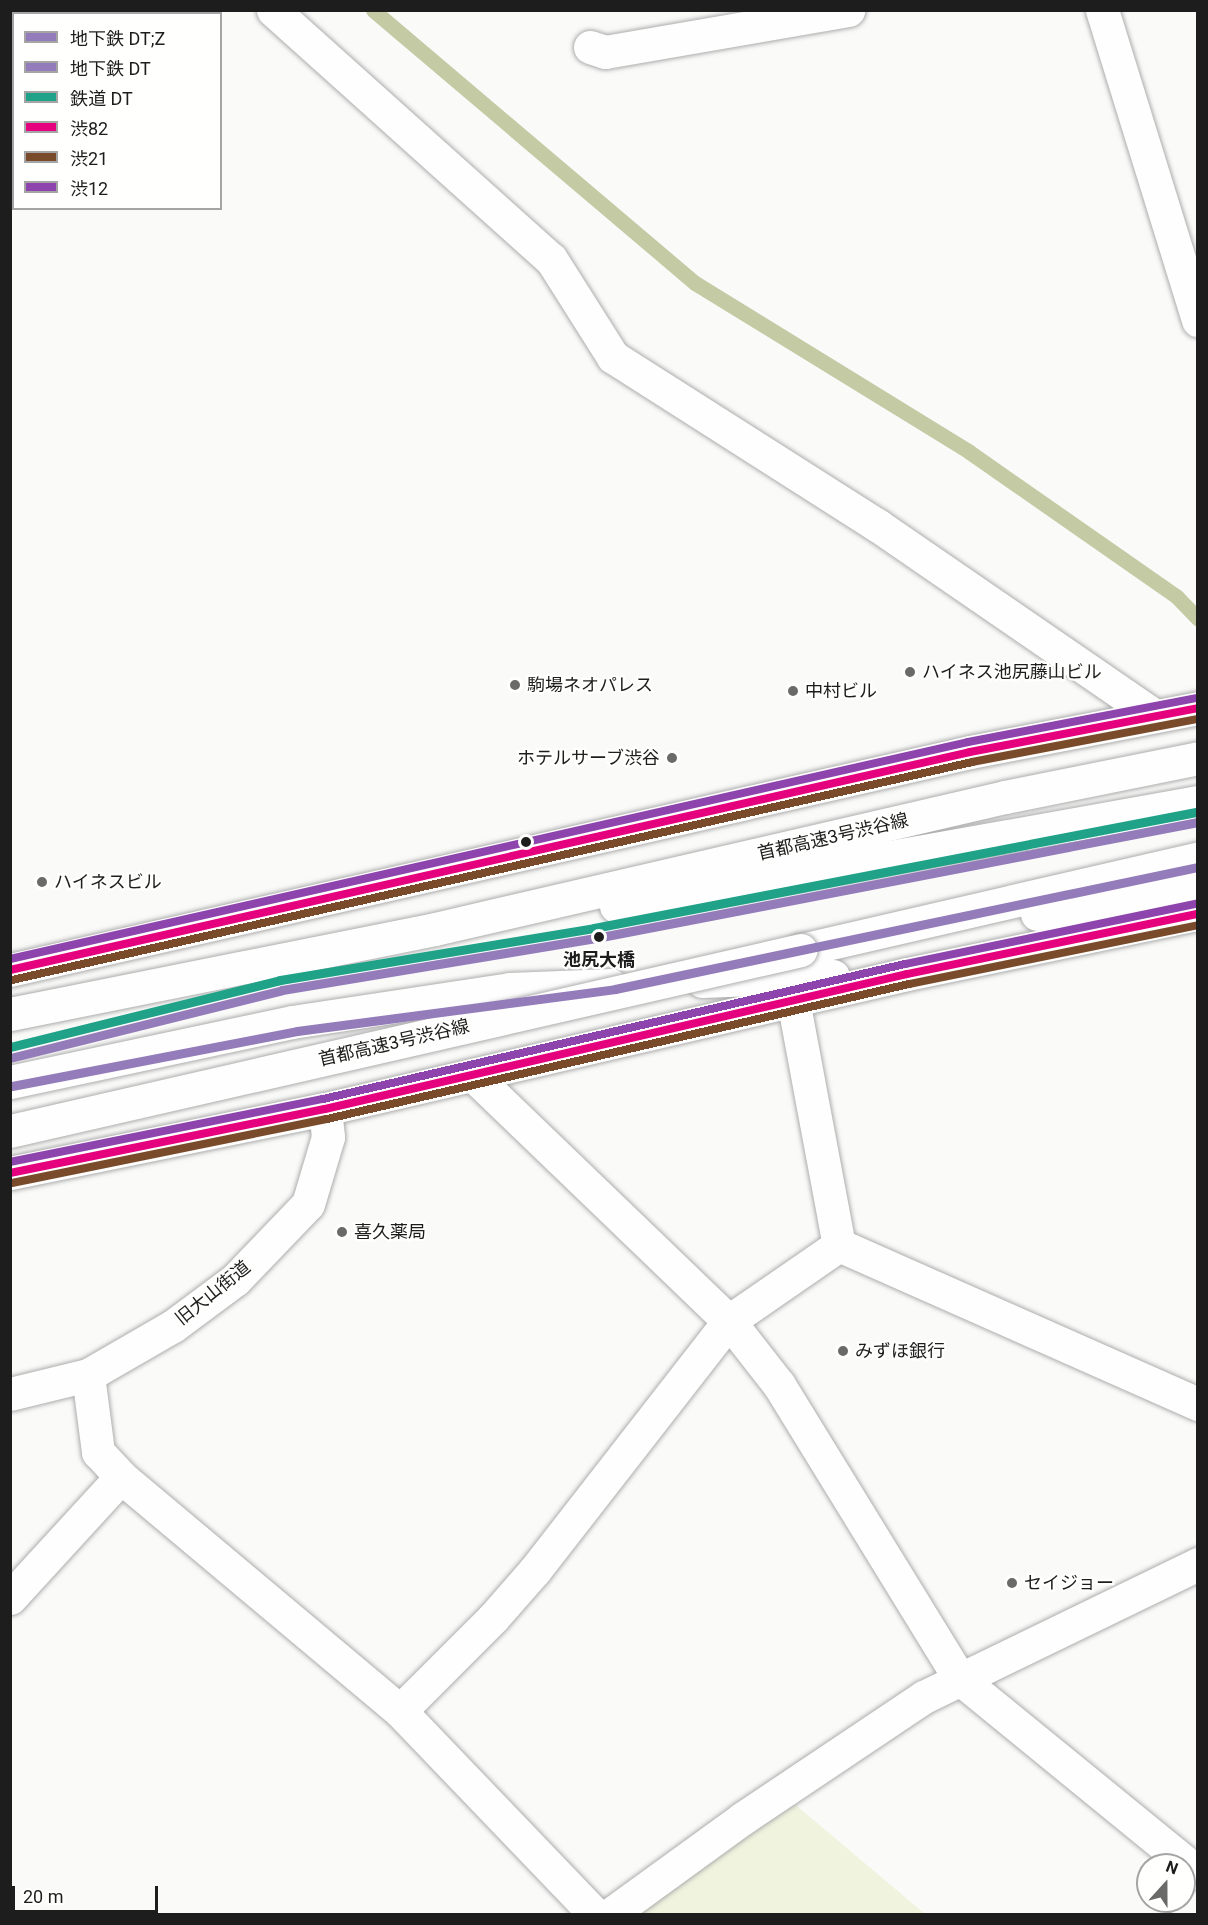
<!DOCTYPE html>
<html>
<head>
<meta charset="utf-8">
<style>
	body { margin:0 }
	#map { position:relative; width:1208px; height:1925px; overflow:hidden; background:#fafaf9; font-family:Roboto,"Noto Sans JP",sans-serif }
	div>[style] { position:absolute }
	.green>* { inset:0; background:#f0f3de }
	.stream>* { height:15px; margin:-7.5px; padding:0 7.5px; transform-origin:7.5px; border-radius:7.5px; background:#c4caa4 }
	.roads { filter:drop-shadow(0 0 2px #adadad) drop-shadow(0 0 2px #adadad) }
	.minor>* { height:33px; margin:-16.5px; padding:0 16.5px; transform-origin:16.5px; border-radius:16.5px; background:#fefefe }
	.highway>* { height:33px; margin:-16.5px; padding:0 16.5px; transform-origin:16.5px; border-radius:16.5px; background:#fefefe }
	.bridges { filter:drop-shadow(0 0 2px #adadad) drop-shadow(0 0 2px #adadad) }
	.highway-bridge>* { height:33px; margin:-16.5px; padding:0 16.5px; transform-origin:16.5px; border-radius:16.5px; background:#fefefe }
	.bus-1>* { height:8px; margin:-4px; padding:0 4px; transform-origin:4px; border-radius:4px; background:#e5007d }
	.bus-2>* { height:8px; margin:-4px; padding:0 4px; transform-origin:4px; border-radius:4px; background:#7a4b2a }
	.bus-3>* { height:8px; margin:-4px; padding:0 4px; transform-origin:4px; border-radius:4px; background:#8e44ad }
	.rail-1>* { height:9px; margin:-4.5px; padding:0 4.5px; transform-origin:4.5px; border-radius:4.5px; background:#20a288 }
	.metro-1>* { height:9px; margin:-4.5px; padding:0 4.5px; transform-origin:4.5px; border-radius:4.5px; background:#937cb9 }
	.metro-2>* { height:9px; margin:-4.5px; padding:0 4.5px; transform-origin:4.5px; border-radius:4.5px; background:#937cb9 }
	.dots>* { width:16px; height:16px; translate:-50% -50%; box-sizing:border-box; border:3px solid #fffffe; border-radius:50% }
	span { translate:-50% -50%; white-space:nowrap; text-align:center; line-height:1.15; -webkit-text-stroke:4.5px #fffffe; paint-order:stroke }
	.poi-label { font-size:18px; color:#1c1d1c }
	.left { translate:0 -50%; text-align:left }
	.right { translate:-100% -50%; text-align:right }
	.street-label { font-size:18px; color:#1c1d1c }
	.stop-label { font-size:18px; color:#1c1d1c; font-weight:700 }
	.frame { position:absolute; inset:0; border:12px solid #1c1d1c; pointer-events:none }
	.legend { position:absolute; left:12px; top:12px; width:210px; height:198px; box-sizing:border-box; background:#fffffe; border:2px solid #a4a5a4; margin:0; padding:8px 10px; list-style:none; font-size:18px; color:#1c1d1c }
	.legend li { display:flex; align-items:center; gap:12px; height:30px }
	.legend b { width:30px; border:2px solid #a4a5a4 }
	.north { position:absolute; left:1136px; top:1853px; width:60px; height:60px; box-sizing:border-box; background:#fffffe; border:2px solid #a4a5a4; border-radius:50%; rotate:21deg; font-size:16px; font-weight:700; line-height:24px; text-align:center; color:#1c1d1c }
	.north::after { content:''; display:block; margin:auto; width:21px; height:27px; background:#6a6a69; clip-path:polygon(50% 0,100% 100%,50% 72%,0 100%) }
	.scale { position:absolute; left:12px; top:1886px; width:146px; height:27px; box-sizing:border-box; border:3px solid #1c1d1c; border-top:0; padding-left:8px; font-size:18px; line-height:21px; white-space:nowrap; color:#1c1d1c; -webkit-text-stroke:4px #fffffe; paint-order:stroke }
</style>
</head>
<body>
<div id="map">
	<div class="green">
		<div style="clip-path:polygon(791px 1801px,925px 1914px,639px 1914px,640px 1904px)"></div>
	</div>
	<div class="stream">
		<div style="left:373px;top:10px;width:422px;rotate:40.3deg"></div>
		<div style="left:695px;top:283px;width:321px;rotate:31.6deg"></div>
		<div style="left:968px;top:451px;width:255px;rotate:34.9deg"></div>
		<div style="left:1177px;top:597px;width:30px;rotate:46deg"></div>
	</div>
	<div class="roads">
		<div class="minor">
			<div style="left:273px;top:10px;width:373px;rotate:41.9deg"></div>
			<div style="left:551px;top:259px;width:116px;rotate:57.7deg"></div>
			<div style="left:613px;top:357px;width:313px;rotate:32.5deg"></div>
			<div style="left:877px;top:525px;width:335px;rotate:34.5deg"></div>
			<div style="left:1102px;top:10px;width:325px;rotate:72.8deg"></div>
			<div style="left:590px;top:47px;width:16px;rotate:18deg"></div>
			<div style="left:605px;top:52px;width:247px;rotate:-9.8deg"></div>
			<div style="left:793px;top:1000px;width:249px;rotate:79.4deg"></div>
			<div style="left:839px;top:1245px;width:393px;rotate:23.9deg"></div>
			<div style="left:473px;top:1075px;width:355px;rotate:43.9deg"></div>
			<div style="left:729px;top:1321px;width:81px;rotate:52deg"></div>
			<div style="left:779px;top:1385px;width:344px;rotate:58.4deg"></div>
			<div style="left:959px;top:1678px;width:308px;rotate:39.2deg"></div>
			<div style="left:88px;top:1375px;width:78px;rotate:82.6deg"></div>
			<div style="left:98px;top:1452px;width:34px;rotate:47deg"></div>
			<div style="left:121px;top:1477px;width:364px;rotate:40deg"></div>
			<div style="left:400px;top:1711px;width:281px;rotate:46.2deg"></div>
			<div style="left:10px;top:1394px;width:80px;rotate:-13.7deg"></div>
			<div style="left:88px;top:1375px;width:98px;rotate:-30deg"></div>
			<div style="left:173px;top:1326px;width:77px;rotate:-36.6deg"></div>
			<div style="left:235px;top:1280px;width:105px;rotate:-46.2deg"></div>
			<div style="left:308px;top:1204px;width:70px;rotate:-73.4deg"></div>
			<div style="left:328px;top:1137px;width:28px;rotate:-96deg"></div>
			<div style="left:10px;top:1598px;width:164px;rotate:-47.5deg"></div>
			<div style="left:400px;top:1711px;width:132px;rotate:-45deg"></div>
			<div style="left:493px;top:1618px;width:64px;rotate:-48.8deg"></div>
			<div style="left:535px;top:1570px;width:316px;rotate:-52.1deg"></div>
			<div style="left:729px;top:1321px;width:134px;rotate:-34.6deg"></div>
			<div style="left:611px;top:1914px;width:163px;rotate:-36deg"></div>
			<div style="left:743px;top:1818px;width:218px;rotate:-33.8deg"></div>
			<div style="left:924px;top:1697px;width:305px;rotate:-25.9deg"></div>
		</div>
		<div class="highway">
			<div style="left:616px;top:906px;width:591px;rotate:-10.13deg"></div>
			<div style="left:1037px;top:914px;width:163px;rotate:-9.9deg"></div>
			<div style="left:801px;top:950px;width:408px;rotate:-13deg"></div>
			<div style="left:10px;top:970px;width:984px;rotate:-12.79deg"></div>
			<div style="left:970px;top:752px;width:232px;rotate:-10.9deg"></div>
			<div style="left:702px;top:981px;width:131px;rotate:-2.2deg"></div>
			<div style="left:10px;top:1014px;width:433px;rotate:-11.3deg"></div>
			<div style="left:435px;top:929px;width:585px;rotate:-13.04deg"></div>
			<div style="left:1005px;top:797px;width:197px;rotate:-11.4deg"></div>
			<div style="left:10px;top:1082px;width:288px;rotate:-12deg"></div>
			<div style="left:292px;top:1022px;width:219px;rotate:-8.6deg"></div>
			<div style="left:509px;top:989px;width:102px;rotate:-2.2deg"></div>
			<div style="left:10px;top:1173px;width:321px;rotate:-11.5deg"></div>
			<div style="left:325px;top:1109px;width:597px;rotate:-13.06deg"></div>
			<div style="left:907px;top:974px;width:297px;rotate:-11.7deg"></div>
		</div>
	</div>
	<div class="bridges">
		<div class="highway-bridge">
			<div style="left:10px;top:1131px;width:811px;rotate:-12.89deg"></div>
		</div>
	</div>
	<div class="bus-1">
		<div style="left:10px;top:970px;width:984px;rotate:-12.79deg"></div>
		<div style="left:970px;top:752px;width:232px;rotate:-10.9deg"></div>
		<div style="left:10px;top:1173px;width:321px;rotate:-11.5deg"></div>
		<div style="left:325px;top:1109px;width:597px;rotate:-13.06deg"></div>
		<div style="left:907px;top:974px;width:297px;rotate:-11.7deg"></div>
	</div>
	<div class="bus-2">
		<div style="left:12px;top:980px;width:984px;rotate:-12.79deg"></div>
		<div style="left:972px;top:762px;width:230px;rotate:-10.8deg"></div>
		<div style="left:12px;top:1183px;width:321px;rotate:-11.5deg"></div>
		<div style="left:327px;top:1119px;width:597px;rotate:-13.06deg"></div>
		<div style="left:909px;top:984px;width:295px;rotate:-11.5deg"></div>
	</div>
	<div class="bus-3">
		<div style="left:10px;top:959px;width:982px;rotate:-12.76deg"></div>
		<div style="left:968px;top:742px;width:232px;rotate:-10.9deg"></div>
		<div style="left:10px;top:1162px;width:319px;rotate:-11.4deg"></div>
		<div style="left:323px;top:1099px;width:597px;rotate:-13.06deg"></div>
		<div style="left:905px;top:964px;width:297px;rotate:-11.7deg"></div>
	</div>
	<div class="rail-1">
		<div style="left:10px;top:1047px;width:278px;rotate:-13.9deg"></div>
		<div style="left:280px;top:980px;width:318px;rotate:-9.4deg"></div>
		<div style="left:594px;top:928px;width:613px;rotate:-10.91deg"></div>
	</div>
	<div class="metro-1">
		<div style="left:10px;top:1058px;width:280px;rotate:-14deg"></div>
		<div style="left:282px;top:990px;width:318px;rotate:-9.4deg"></div>
		<div style="left:596px;top:938px;width:613px;rotate:-10.91deg"></div>
	</div>
	<div class="metro-2">
		<div style="left:12px;top:1086px;width:290px;rotate:-10.9deg"></div>
		<div style="left:297px;top:1031px;width:321px;rotate:-7.5deg"></div>
		<div style="left:615px;top:989px;width:596px;rotate:-11.82deg"></div>
	</div>
	<div class="dots">
		<div style="left:910px;top:672px;background:#6a6a69"></div>
		<div style="left:515px;top:685px;background:#6a6a69"></div>
		<div style="left:793px;top:691px;background:#6a6a69"></div>
		<div style="left:672px;top:758px;background:#6a6a69"></div>
		<div style="left:526px;top:842px;background:#1c1d1c"></div>
		<div style="left:42px;top:882px;background:#6a6a69"></div>
		<div style="left:599px;top:937px;background:#1c1d1c"></div>
		<div style="left:342px;top:1232px;background:#6a6a69"></div>
		<div style="left:843px;top:1351px;background:#6a6a69"></div>
		<div style="left:1012px;top:1583px;background:#6a6a69"></div>
	</div>
	<div class="poi-label">
		<span class="left" style="left:922px;top:672px">ハイネス池尻藤山ビル</span>
		<span class="left" style="left:527px;top:685px">駒場ネオパレス</span>
		<span class="left" style="left:805px;top:691px">中村ビル</span>
		<span class="right" style="left:660px;top:758px">ホテルサーブ渋谷</span>
		<span class="left" style="left:54px;top:882px">ハイネスビル</span>
		<span class="left" style="left:354px;top:1232px">喜久薬局</span>
		<span class="left" style="left:855px;top:1351px">みずほ銀行</span>
		<span class="left" style="left:1024px;top:1583px">セイジョー</span>
	</div>
	<div class="street-label">
		<span style="left:833px;top:837px;rotate:-13deg">首都高速3号渋谷線</span>
		<span style="left:394px;top:1043px;rotate:-13deg">首都高速3号渋谷線</span>
		<span style="left:213px;top:1293px;rotate:-39deg">旧大山街道</span>
	</div>
	<div class="stop-label">
		<span style="left:599px;top:960px">池尻大橋</span>
	</div>
	<div class="frame"></div>
	<ul class="legend">
	<li><b style="height:8px;background:#937cb9"></b>地下鉄 DT;Z</li>
	<li><b style="height:8px;background:#937cb9"></b>地下鉄 DT</li>
	<li><b style="height:8px;background:#20a288"></b>鉄道 DT</li>
	<li><b style="height:8px;background:#e5007d"></b>渋82</li>
	<li><b style="height:8px;background:#7a4b2a"></b>渋21</li>
	<li><b style="height:8px;background:#8e44ad"></b>渋12</li>
	</ul>
	<div class="north">N</div>
	<div class="scale">20 m</div>
</div>
</body>
</html>
